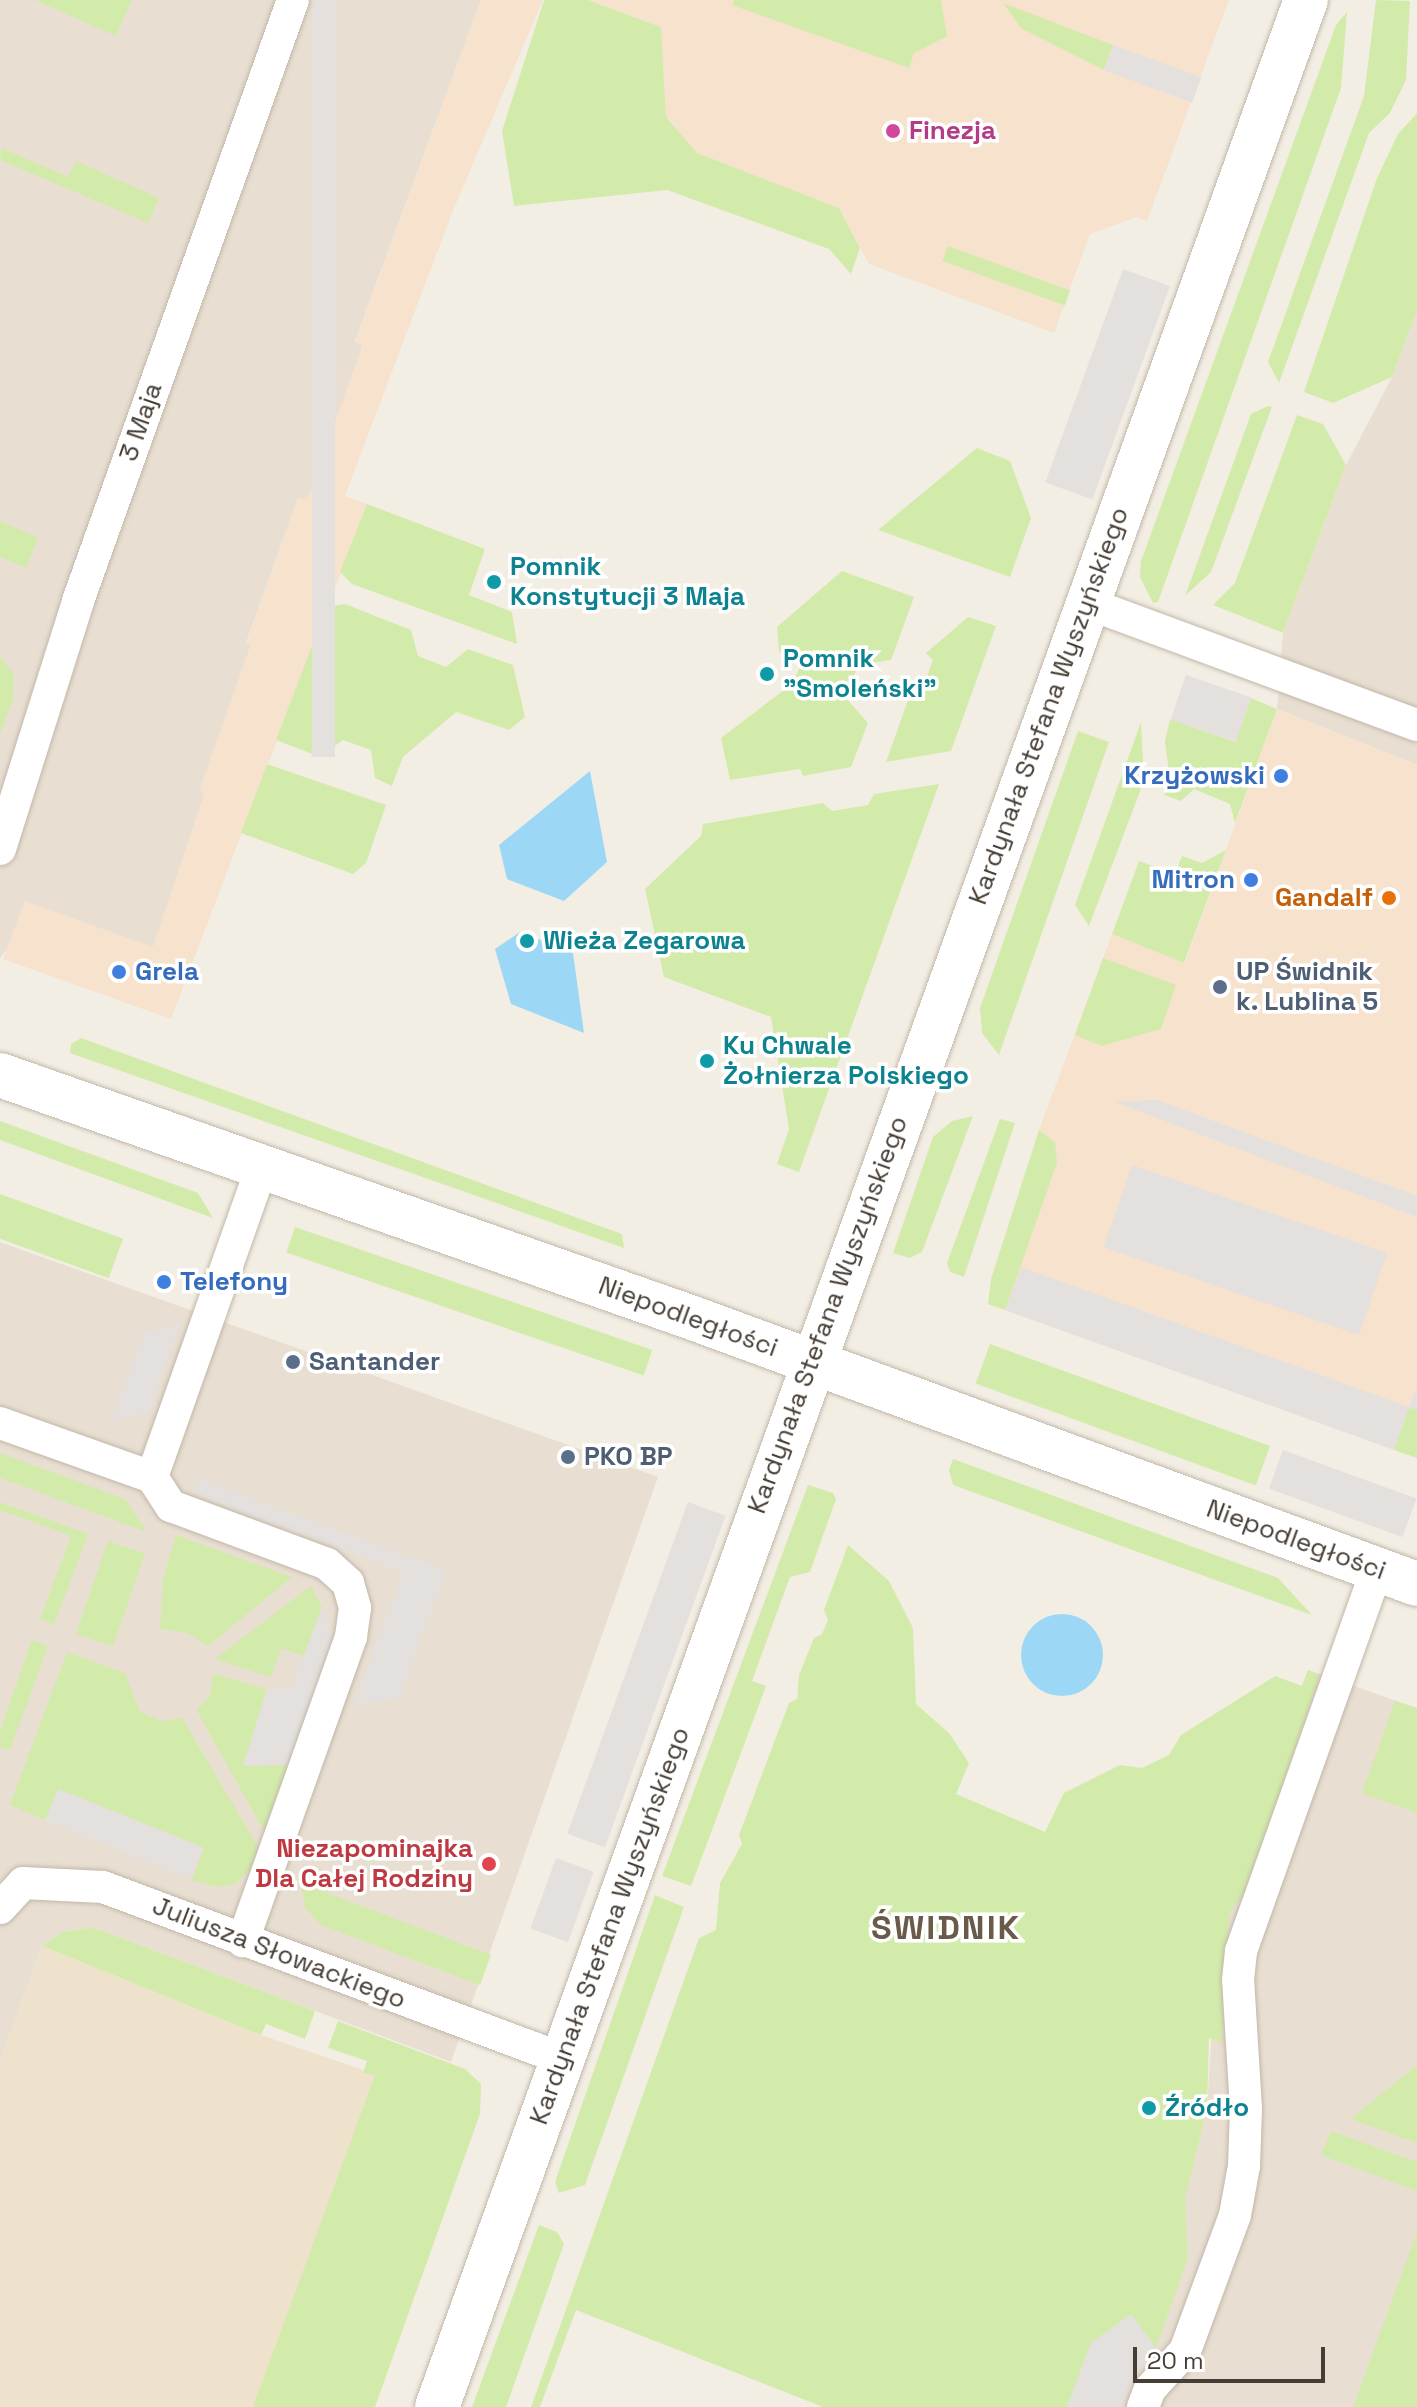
<!DOCTYPE html>
<html>
<head>
<meta charset="utf-8">
<style>
	body { margin:0 }
	#map { position:relative; width:1417px; height:2407px; overflow:hidden; background:#f3eee4; font-family:"Space Grotesk",sans-serif }
	div>[style] { position:absolute }
	.residential>* { inset:0; background:#e8dfd2 }
	.commercial>* { inset:0; background:#f7e2ce }
	.education>* { inset:0; background:#eee2cd }
	.green>* { inset:0; background:#d3ebaa; transform-origin:0 0 }
	.parking>* { inset:0; background:#e4e0dd; transform-origin:0 0 }
	.water>* { inset:0; background:#9cd8f5 }
	.round { border-radius:50% }
	.roads { filter:drop-shadow(0 0 2px #c2b7a9) drop-shadow(0 0 2px #c2b7a9) }
	.service>* { height:32px; margin:-16px; padding:0 16px; transform-origin:16px; border-radius:16px; background:#fff }
	.minor>* { height:44px; margin:-22px; padding:0 22px; transform-origin:22px; border-radius:22px; background:#fff }
	.dots>* { width:22px; height:22px; translate:-50% -50%; box-sizing:border-box; border:4px solid #fff; border-radius:50% }
	span { translate:-50% -50%; white-space:nowrap; text-align:center; line-height:1.15; -webkit-text-stroke:7px #fff; paint-order:stroke }
	.hotel-label { font-size:26px; color:#b23c85; font-weight:700 }
	.left { translate:0 -50%; text-align:left }
	.street-label { font-size:26px; color:#463d34 }
	.culture-label { font-size:26px; color:#0d838f; font-weight:700 }
	.shop-label { font-size:26px; color:#366cbe; font-weight:700 }
	.right { translate:-100% -50%; text-align:right }
	.food-label { font-size:26px; color:#c56008; font-weight:700 }
	.service-label { font-size:26px; color:#4e5e75; font-weight:700 }
	.health-label { font-size:26px; color:#be3a42; font-weight:700 }
	.district-label { font-size:34px; color:#695a4a; font-weight:700; letter-spacing:2px }
	.scale { position:absolute; left:1133px; top:2347px; width:192px; height:36px; box-sizing:border-box; border:4px solid #463d34; border-top:0; padding-left:10px; font-size:24px; line-height:28px; white-space:nowrap; color:#463d34; -webkit-text-stroke:6px #fff; paint-order:stroke }
</style>
</head>
<body>
<div id="map">
	<div class="residential">
		<div style="clip-path:polygon(0 0,481px 0,355px 341px,363px 345px,307px 501px,298px 498px,246px 643px,251px 645px,200px 790px,205px 793px,153px 947px,9px 947px,0 958px)"></div>
		<div style="clip-path:polygon(1417px 311px,1417px 765px,1277px 709px,1283px 633px,1346px 465px,1392px 377px)"></div>
		<div style="clip-path:polygon(0 1242px,658px 1477px,451px 2062px,92px 1927px,62px 1932px,42px 1946px,0 2062px)"></div>
		<div style="clip-path:polygon(1308px 1670px,1417px 1708px,1417px 2407px,1046px 2407px,1076px 2326px,1178px 2285px,1188px 2258px,1184px 2200px,1207px 2108px,1219px 1912px)"></div>
	</div>
	<div class="commercial">
		<div style="clip-path:polygon(481px 0,543px 0,452px 213px,345px 496px,367px 504px,171px 1019px,3px 959px,25px 901px,153px 947px,205px 793px,199px 790px,251px 646px,246px 644px,298px 498px,307px 500px,363px 345px,355px 342px)"></div>
		<div style="clip-path:polygon(588px 0,1229px 0,1147px 221px,1137px 217px,1090px 234px,1054px 333px,869px 264px,839px 208px,696px 153px,666px 117px,661px 27px)"></div>
		<div style="clip-path:polygon(1277px 709px,1417px 765px,1417px 1457px,988px 1304px,1039px 1130px,1112px 934px,1185px 963px)"></div>
	</div>
	<div class="education">
		<div style="clip-path:polygon(42px 1946px,261px 2035px,375px 2074px,375px 2407px,0 2407px,0 2062px)"></div>
	</div>
	<div class="green">
		<div style="clip-path:polygon(35px 0,132px 0,116px 36px)"></div>
		<div style="clip-path:polygon(544px 0,588px 0,661px 27px,666px 117px,697px 153px,839px 208px,860px 248px,851px 274px,829px 249px,667px 190px,514px 206px,502px 131px)"></div>
		<div style="clip-path:polygon(734px 0,941px 0,947px 36px,914px 53px,909px 68px,732px 5px)"></div>
		<div style="clip-path:polygon(1376px 0,1410px 1px,1406px 80px,1390px 113px,1369px 133px,1279px 383px,1268px 362px,1364px 96px)"></div>
		<div style="clip-path:polygon(1003px 3px,1113px 45px,1104px 70px,1021px 28px)"></div>
		<div style="clip-path:polygon(1347px 12px,1341px 88px,1158px 602px,1153px 603px,1140px 577px,1141px 561px,1336px 25px)"></div>
		<div style="clip-path:polygon(1417px 113px,1417px 311px,1392px 377px,1333px 403px,1304px 392px,1377px 178px,1398px 134px)"></div>
		<div style="clip-path:polygon(2px 148px,68px 177px,76px 161px,159px 198px,148px 223px,0 160px)"></div>
		<div style="left:948px;top:246px;width:130px;height:16px;rotate:20deg"></div>
		<div style="clip-path:polygon(1268px 406px,1272px 407px,1211px 572px,1185px 596px,1251px 414px)"></div>
		<div style="clip-path:polygon(1297px 415px,1323px 424px,1346px 465px,1283px 633px,1213px 605px,1235px 583px)"></div>
		<div style="clip-path:polygon(977px 448px,1010px 461px,1031px 518px,1010px 577px,878px 530px)"></div>
		<div style="clip-path:polygon(367px 504px,485px 549px,469px 595px,512px 612px,517px 644px,352px 584px,340px 572px)"></div>
		<div style="clip-path:polygon(0 521px,38px 538px,26px 568px,0 557px)"></div>
		<div style="clip-path:polygon(842px 571px,914px 597px,891px 660px,858px 665px,846px 698px,868px 723px,851px 767px,803px 776px,800px 769px,730px 780px,721px 738px,793px 683px,802px 662px,779px 651px,777px 627px)"></div>
		<div style="clip-path:polygon(345px 604px,411px 630px,418px 656px,446px 667px,468px 649px,513px 665px,525px 717px,509px 730px,456px 712px,403px 757px,392px 786px,375px 778px,371px 750px,343px 740px,320px 757px,276px 740px,327px 607px)"></div>
		<div style="clip-path:polygon(968px 617px,996px 626px,951px 751px,886px 762px,908px 700px,918px 701px,933px 660px,926px 653px)"></div>
		<div style="clip-path:polygon(0 656px,14px 675px,13px 699px,0 734px)"></div>
		<div style="clip-path:polygon(1251px 698px,1277px 709px,1235px 823px,1230px 804px,1194px 789px,1181px 801px,1164px 795px,1170px 780px,1165px 741px,1170px 719px,1235px 742px)"></div>
		<div style="clip-path:polygon(1141px 722px,1144px 781px,1089px 926px,1075px 905px)"></div>
		<div style="clip-path:polygon(1078px 731px,1109px 742px,999px 1055px,982px 1033px,980px 1008px)"></div>
		<div style="clip-path:polygon(267px 764px,386px 805px,366px 863px,353px 874px,241px 833px)"></div>
		<div style="clip-path:polygon(939px 784px,799px 1172px,777px 1164px,789px 1129px,771px 1017px,664px 977px,645px 889px,701px 836px,703px 824px,823px 803px,832px 811px,868px 805px,874px 794px)"></div>
		<div style="clip-path:polygon(1226px 850px,1184px 963px,1112px 934px,1139px 861px,1175px 874px,1182px 856px,1202px 863px)"></div>
		<div style="clip-path:polygon(1103px 958px,1176px 985px,1161px 1029px,1102px 1046px,1075px 1035px)"></div>
		<div style="clip-path:polygon(81px 1038px,622px 1234px,624px 1248px,70px 1053px,71px 1044px)"></div>
		<div style="clip-path:polygon(973px 1116px,922px 1252px,910px 1258px,893px 1253px,933px 1137px,952px 1121px)"></div>
		<div style="clip-path:polygon(1000px 1119px,1015px 1123px,964px 1277px,950px 1272px,947px 1263px)"></div>
		<div style="clip-path:polygon(0 1121px,198px 1193px,213px 1218px,0 1140px)"></div>
		<div style="clip-path:polygon(1039px 1130px,1055px 1142px,1057px 1163px,1005px 1310px,988px 1304px,991px 1279px)"></div>
		<div style="left:0;top:1194px;width:131px;height:42px;rotate:20deg"></div>
		<div style="left:295px;top:1227px;width:378px;height:27px;rotate:19deg"></div>
		<div style="left:990px;top:1344px;width:298px;height:42px;rotate:20deg"></div>
		<div style="clip-path:polygon(1409px 1407px,1417px 1410px,1417px 1458px,1394px 1450px)"></div>
		<div style="clip-path:polygon(0 1453px,125px 1499px,147px 1532px,0 1478px)"></div>
		<div style="clip-path:polygon(953px 1459px,1278px 1578px,1312px 1615px,953px 1485px,949px 1470px)"></div>
		<div style="clip-path:polygon(808px 1485px,833px 1493px,836px 1499px,810px 1572px,790px 1577px,752px 1681px,766px 1686px,691px 1886px,662px 1876px)"></div>
		<div style="clip-path:polygon(0 1502px,88px 1534px,54px 1625px,40px 1619px,71px 1536px,0 1510px)"></div>
		<div style="clip-path:polygon(176px 1535px,292px 1577px,208px 1646px,188px 1633px,160px 1629px,163px 1579px)"></div>
		<div style="left:108px;top:1541px;width:39px;height:98px;rotate:19deg"></div>
		<div style="clip-path:polygon(848px 1545px,889px 1581px,913px 1628px,916px 1704px,949px 1733px,969px 1763px,956px 1794px,1045px 1832px,1064px 1793px,1120px 1765px,1142px 1768px,1169px 1755px,1181px 1735px,1275px 1676px,1302px 1686px,1308px 1670px,1320px 1675px,1247px 1890px,1229px 1913px,1222px 2043px,1209px 2038px,1207px 2108px,1185px 2200px,1188px 2258px,1156px 2348px,1131px 2315px,1091px 2343px,1067px 2407px,823px 2407px,576px 2310px,540px 2407px,531px 2407px,699px 1938px,716px 1930px,720px 1883px,742px 1844px,739px 1835px,789px 1703px,797px 1699px,799px 1675px,814px 1638px,822px 1634px,828px 1620px,824px 1610px)"></div>
		<div style="clip-path:polygon(311px 1586px,322px 1607px,304px 1656px,281px 1648px,271px 1677px,215px 1659px)"></div>
		<div style="clip-path:polygon(32px 1640px,48px 1646px,10px 1750px,0 1747px,0 1730px)"></div>
		<div style="clip-path:polygon(67px 1652px,125px 1673px,140px 1712px,161px 1721px,182px 1718px,258px 1847px,250px 1869px,236px 1884px,216px 1887px,192px 1880px,204px 1848px,58px 1789px,45px 1820px,10px 1805px)"></div>
		<div style="clip-path:polygon(213px 1674px,267px 1689px,243px 1766px,289px 1765px,264px 1831px,197px 1711px,210px 1695px)"></div>
		<div style="clip-path:polygon(1395px 1701px,1417px 1708px,1417px 1813px,1362px 1793px)"></div>
		<div style="clip-path:polygon(301px 1883px,491px 1955px,480px 1985px,321px 1925px,305px 1908px)"></div>
		<div style="clip-path:polygon(655px 1895px,684px 1907px,585px 2185px,559px 2193px,555px 2182px)"></div>
		<div style="clip-path:polygon(92px 1927px,315px 2011px,305px 2039px,266px 2024px,261px 2035px,42px 1946px,62px 1932px)"></div>
		<div style="clip-path:polygon(338px 2021px,465px 2069px,481px 2084px,480px 2114px,375px 2407px,253px 2407px,375px 2075px,363px 2073px,367px 2061px,328px 2048px)"></div>
		<div style="clip-path:polygon(1417px 2065px,1417px 2143px,1351px 2119px)"></div>
		<div style="clip-path:polygon(1331px 2131px,1417px 2162px,1417px 2191px,1321px 2155px)"></div>
		<div style="clip-path:polygon(539px 2225px,557px 2232px,564px 2244px,506px 2407px,472px 2407px)"></div>
		<div style="clip-path:polygon(1417px 2232px,1417px 2407px,1353px 2407px)"></div>
	</div>
	<div class="parking">
		<div style="left:312px;top:0;width:23px;height:757px"></div>
		<div style="left:1113px;top:45px;width:94px;height:27px;rotate:20deg"></div>
		<div style="left:1123px;top:269px;width:50px;height:227px;rotate:20deg"></div>
		<div style="left:1186px;top:675px;width:69px;height:47px;rotate:19deg"></div>
		<div style="clip-path:polygon(1157px 1100px,1417px 1196px,1417px 1217px,1115px 1102px)"></div>
		<div style="left:1132px;top:1165px;width:270px;height:87px;rotate:19deg"></div>
		<div style="clip-path:polygon(1021px 1267px,1409px 1407px,1417px 1386px,1417px 1410px,1409px 1408px,1394px 1450px,1005px 1310px)"></div>
		<div style="clip-path:polygon(179px 1324px,149px 1412px,112px 1420px,144px 1333px)"></div>
		<div style="left:1283px;top:1450px;width:142px;height:41px;rotate:20deg"></div>
		<div style="clip-path:polygon(199px 1479px,446px 1571px,399px 1699px,354px 1704px,403px 1572px,194px 1494px)"></div>
		<div style="left:688px;top:1502px;width:40px;height:353px;rotate:20deg"></div>
		<div style="clip-path:polygon(322px 1607px,331px 1639px,289px 1765px,243px 1766px,267px 1689px,293px 1687px)"></div>
		<div style="left:58px;top:1789px;width:157px;height:34px;rotate:22deg"></div>
		<div style="left:556px;top:1858px;width:40px;height:75px;rotate:20deg"></div>
		<div style="clip-path:polygon(1131px 2314px,1156px 2348px,1134px 2375px,1123px 2407px,1067px 2407px,1091px 2343px)"></div>
	</div>
	<div class="water">
		<div style="clip-path:polygon(590px 771px,607px 862px,564px 901px,507px 879px,499px 845px)"></div>
		<div style="clip-path:polygon(520px 932px,516px 943px,533px 950px,538px 939px,573px 953px,584px 1033px,511px 1004px,495px 949px)"></div>
		<div class="round" style="left:1021px;top:1614px;width:82px;height:82px"></div>
	</div>
	<div class="roads">
		<div class="service">
			<div style="left:1087px;top:603px;width:352px;rotate:20.3deg"></div>
			<div style="left:0;top:849px;width:260px;rotate:-72.5deg"></div>
			<div style="left:78px;top:601px;width:638px;rotate:-70.32deg"></div>
			<div style="left:0;top:1423px;width:161px;rotate:19.6deg"></div>
			<div style="left:152px;top:1477px;width:35px;rotate:57deg"></div>
			<div style="left:171px;top:1506px;width:166px;rotate:20.4deg"></div>
			<div style="left:327px;top:1564px;width:28px;rotate:42deg"></div>
			<div style="left:348px;top:1583px;width:26px;rotate:74deg"></div>
			<div style="left:355px;top:1608px;width:29px;rotate:98deg"></div>
			<div style="left:351px;top:1637px;width:323px;rotate:109.6deg"></div>
			<div style="left:152px;top:1477px;width:329px;rotate:-70.5deg"></div>
			<div style="left:0;top:1908px;width:34px;rotate:-47deg"></div>
			<div style="left:23px;top:1883px;width:80px;rotate:2.9deg"></div>
			<div style="left:103px;top:1887px;width:490px;rotate:20.5deg"></div>
			<div style="left:1143px;top:2407px;width:19px;rotate:-69deg"></div>
			<div style="left:1150px;top:2389px;width:52px;rotate:-47.4deg"></div>
			<div style="left:1185px;top:2351px;width:145px;rotate:-69.8deg"></div>
			<div style="left:1235px;top:2215px;width:50px;rotate:-79.6deg"></div>
			<div style="left:1244px;top:2166px;width:57px;rotate:-88deg"></div>
			<div style="left:1246px;top:2109px;width:129px;rotate:-93.5deg"></div>
			<div style="left:1238px;top:1980px;width:29px;rotate:-84deg"></div>
			<div style="left:1241px;top:1951px;width:405px;rotate:-70.4deg"></div>
		</div>
		<div class="minor">
			<div style="left:0;top:1075px;width:731px;rotate:19.33deg"></div>
			<div style="left:690px;top:1317px;width:774px;rotate:20.17deg"></div>
			<div style="left:437px;top:2407px;width:2559px;rotate:-70.15deg"></div>
		</div>
	</div>
	<div class="dots">
		<div style="left:893px;top:131px;background:#d1479c"></div>
		<div style="left:494px;top:582px;background:#0f9aa8"></div>
		<div style="left:767px;top:674px;background:#0f9aa8"></div>
		<div style="left:1281px;top:776px;background:#3f7fe0"></div>
		<div style="left:1251px;top:880px;background:#3f7fe0"></div>
		<div style="left:1389px;top:898px;background:#e8710a"></div>
		<div style="left:527px;top:941px;background:#0f9aa8"></div>
		<div style="left:119px;top:972px;background:#3f7fe0"></div>
		<div style="left:1220px;top:987px;background:#5c6f8a"></div>
		<div style="left:707px;top:1061px;background:#0f9aa8"></div>
		<div style="left:164px;top:1282px;background:#3f7fe0"></div>
		<div style="left:293px;top:1362px;background:#5c6f8a"></div>
		<div style="left:568px;top:1457px;background:#5c6f8a"></div>
		<div style="left:489px;top:1864px;background:#e0444e"></div>
		<div style="left:1149px;top:2108px;background:#0f9aa8"></div>
	</div>
	<div class="hotel-label">
		<span class="left" style="left:909px;top:131px">Finezja</span>
	</div>
	<div class="street-label">
		<span style="left:141px;top:422px;rotate:-71deg">3 Maja</span>
		<span style="left:1049px;top:706px;rotate:-70deg">Kardynała Stefana Wyszyńskiego</span>
		<span style="left:828px;top:1315px;rotate:-70deg">Kardynała Stefana Wyszyńskiego</span>
		<span style="left:688px;top:1317px;rotate:20deg">Niepodległości</span>
		<span style="left:1296px;top:1540px;rotate:20deg">Niepodległości</span>
		<span style="left:610px;top:1926px;rotate:-70deg">Kardynała Stefana Wyszyńskiego</span>
		<span style="left:279px;top:1953px;rotate:21deg">Juliusza Słowackiego</span>
	</div>
	<div class="culture-label">
		<span class="left" style="left:510px;top:582px">Pomnik<br>Konstytucji 3 Maja</span>
		<span class="left" style="left:783px;top:674px">Pomnik<br>"Smoleński"</span>
		<span class="left" style="left:543px;top:941px">Wieża Zegarowa</span>
		<span class="left" style="left:723px;top:1061px">Ku Chwale<br>Żołnierza Polskiego</span>
		<span class="left" style="left:1165px;top:2108px">Źródło</span>
	</div>
	<div class="shop-label">
		<span class="right" style="left:1265px;top:776px">Krzyżowski</span>
		<span class="right" style="left:1235px;top:880px">Mitron</span>
		<span class="left" style="left:135px;top:972px">Grela</span>
		<span class="left" style="left:180px;top:1282px">Telefony</span>
	</div>
	<div class="food-label">
		<span class="right" style="left:1373px;top:898px">Gandalf</span>
	</div>
	<div class="service-label">
		<span class="left" style="left:1236px;top:987px">UP Świdnik<br>k. Lublina 5</span>
		<span class="left" style="left:309px;top:1362px">Santander</span>
		<span class="left" style="left:584px;top:1457px">PKO BP</span>
	</div>
	<div class="health-label">
		<span class="right" style="left:473px;top:1864px">Niezapominajka<br>Dla Całej Rodziny</span>
	</div>
	<div class="district-label">
		<span style="left:946px;top:1928px">ŚWIDNIK</span>
	</div>
	<div class="scale">20 m</div>
</div>
</body>
</html>
